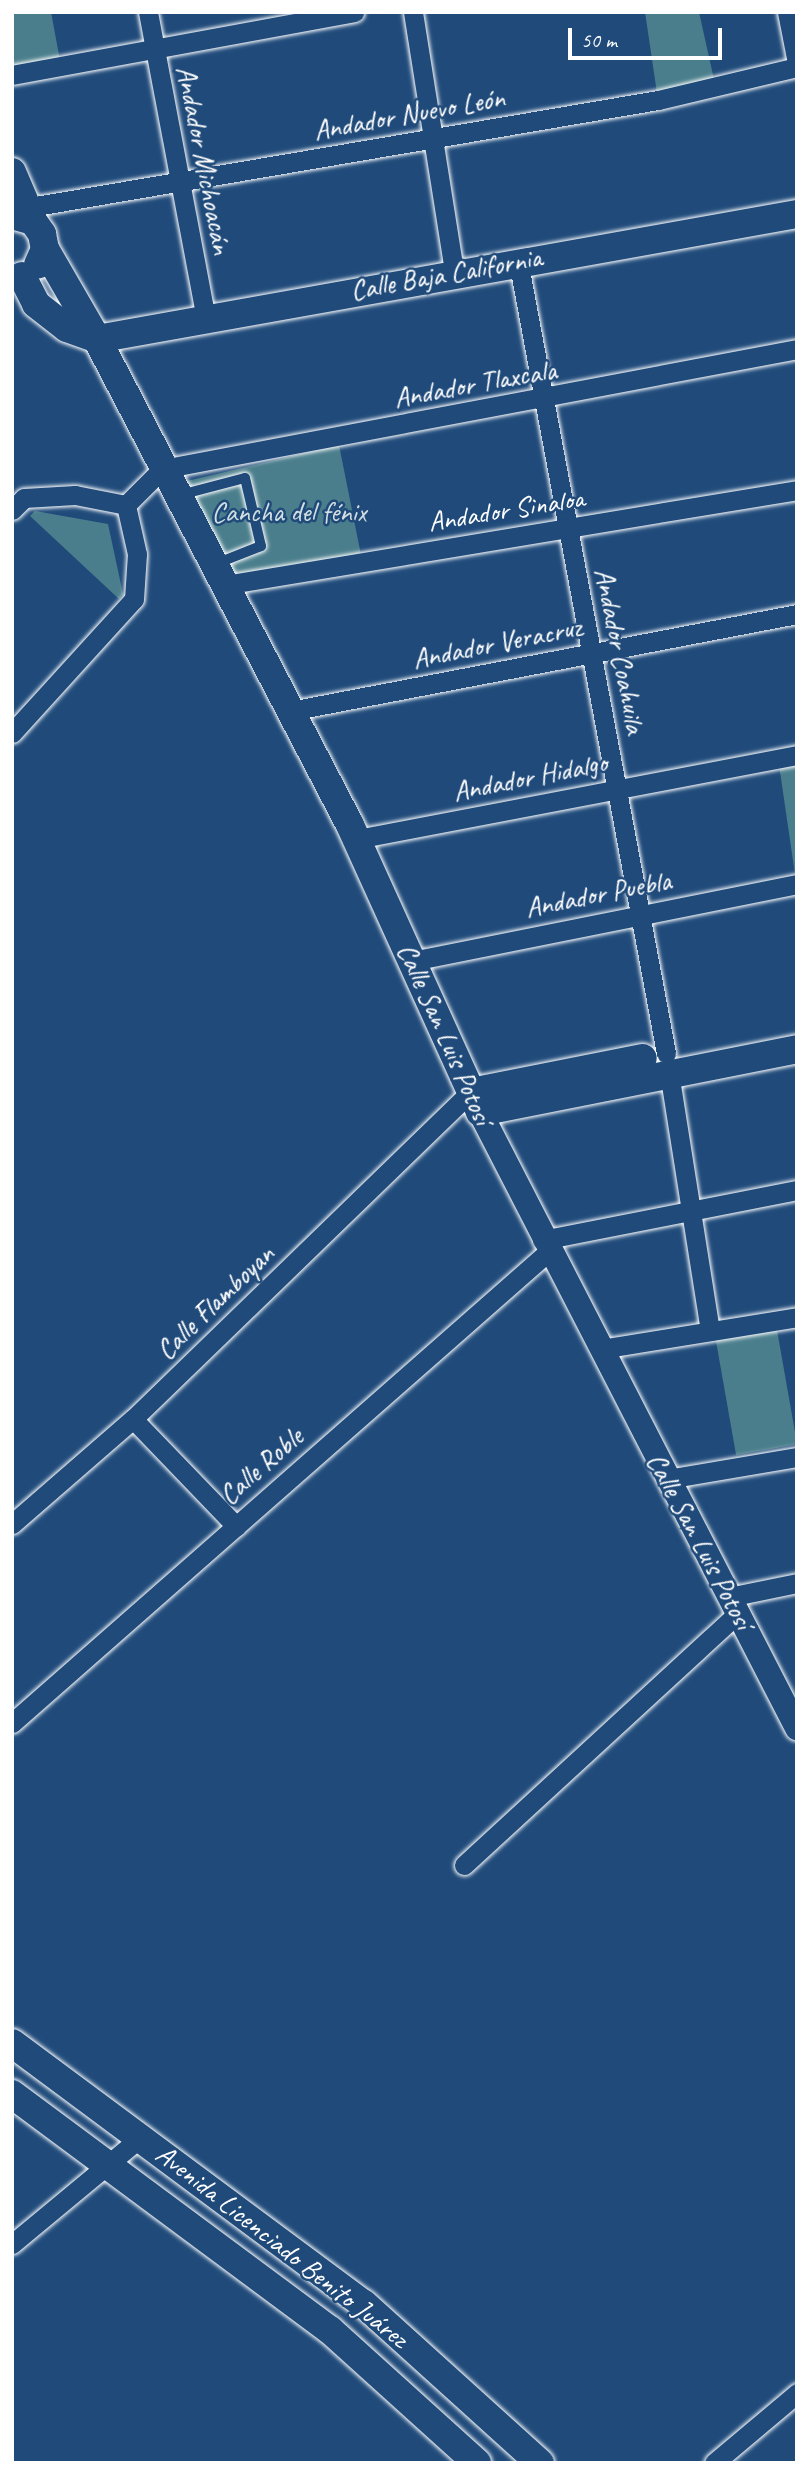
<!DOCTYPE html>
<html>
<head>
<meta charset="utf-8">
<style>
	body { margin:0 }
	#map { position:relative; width:809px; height:2475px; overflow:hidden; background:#1f4a7a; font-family:Caveat,sans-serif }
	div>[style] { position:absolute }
	.green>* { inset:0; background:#4a7e8c; transform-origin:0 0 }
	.roads { filter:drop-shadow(0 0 2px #fff) drop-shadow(0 0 2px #fff) }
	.service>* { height:10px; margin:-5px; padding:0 5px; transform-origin:5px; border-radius:5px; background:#1f4a7a }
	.minor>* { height:19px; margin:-9.5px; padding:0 9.5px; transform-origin:9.5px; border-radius:9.5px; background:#1f4a7a }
	.tertiary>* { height:24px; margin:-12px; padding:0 12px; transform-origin:12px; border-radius:12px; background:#1f4a7a }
	.secondary>* { height:28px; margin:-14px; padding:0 14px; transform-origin:14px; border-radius:14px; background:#1f4a7a }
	span { translate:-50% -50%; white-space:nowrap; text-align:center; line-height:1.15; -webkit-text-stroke:5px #1f4a7a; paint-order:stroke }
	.street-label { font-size:28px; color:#fff }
	.park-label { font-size:28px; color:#d2dfe2 }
	.frame { position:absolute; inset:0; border:14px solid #fff; pointer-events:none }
	.scale { position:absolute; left:568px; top:28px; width:154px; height:32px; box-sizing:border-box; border:4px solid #fff; border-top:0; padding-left:9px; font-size:21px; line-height:24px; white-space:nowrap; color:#fff; -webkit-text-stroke:5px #1f4a7a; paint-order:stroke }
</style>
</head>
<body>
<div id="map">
	<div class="green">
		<div style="clip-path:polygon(12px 12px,51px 12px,61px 66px,12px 75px)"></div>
		<div style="clip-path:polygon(645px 12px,699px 12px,715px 84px,658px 100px)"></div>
		<div style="clip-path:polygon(339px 445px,361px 555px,229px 578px,187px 481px)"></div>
		<div style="clip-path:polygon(35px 511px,108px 524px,123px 594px,119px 599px,30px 516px)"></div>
		<div style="clip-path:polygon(797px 754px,797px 881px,796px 881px,778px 758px)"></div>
		<div style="left:777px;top:1330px;width:116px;height:62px;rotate:80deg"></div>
	</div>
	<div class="roads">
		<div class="service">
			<div style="left:180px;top:495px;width:67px;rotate:-14.7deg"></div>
			<div style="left:245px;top:478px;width:70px;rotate:76.8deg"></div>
			<div style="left:261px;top:546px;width:46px;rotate:158.4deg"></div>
		</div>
		<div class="minor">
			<div style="left:148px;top:12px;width:312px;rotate:79.3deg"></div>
			<div style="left:413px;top:12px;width:263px;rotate:81deg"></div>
			<div style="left:787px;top:12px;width:52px;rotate:78.9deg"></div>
			<div style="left:12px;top:75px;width:348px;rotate:-10.4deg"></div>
			<div style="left:30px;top:207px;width:637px;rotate:-9.67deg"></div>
			<div style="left:658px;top:100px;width:143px;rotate:-13.4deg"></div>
			<div style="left:518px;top:260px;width:807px;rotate:79.43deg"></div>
			<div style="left:126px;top:505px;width:51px;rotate:-45deg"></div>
			<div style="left:162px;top:469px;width:646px;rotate:-10.7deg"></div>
			<div style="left:12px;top:510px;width:17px;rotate:-45deg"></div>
			<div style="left:24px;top:498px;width:51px;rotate:-3.4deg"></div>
			<div style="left:75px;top:495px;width:52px;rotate:11.1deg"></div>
			<div style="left:224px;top:585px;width:581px;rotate:-9.41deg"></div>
			<div style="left:290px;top:711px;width:516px;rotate:-10.83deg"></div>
			<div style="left:12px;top:733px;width:181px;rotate:-47.7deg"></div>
			<div style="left:134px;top:599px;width:45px;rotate:-86.2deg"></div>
			<div style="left:137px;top:554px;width:50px;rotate:-102.7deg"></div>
			<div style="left:357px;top:839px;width:448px;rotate:-10.8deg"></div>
			<div style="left:412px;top:961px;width:393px;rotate:-11.3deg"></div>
			<div style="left:669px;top:1072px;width:262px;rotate:81deg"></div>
			<div style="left:542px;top:1240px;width:260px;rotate:-11.1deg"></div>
			<div style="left:600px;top:1349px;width:200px;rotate:-9.2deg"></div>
			<div style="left:133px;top:1419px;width:149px;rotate:46.1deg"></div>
			<div style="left:667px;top:1479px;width:132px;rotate:-9.6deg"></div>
			<div style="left:12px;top:1524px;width:160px;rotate:-41deg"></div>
			<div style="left:133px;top:1419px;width:470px;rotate:-44.1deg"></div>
			<div style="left:729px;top:1597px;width:69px;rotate:-11.6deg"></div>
			<div style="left:12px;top:1723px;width:714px;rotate:-41.31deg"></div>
			<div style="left:464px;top:1865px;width:372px;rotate:-42.6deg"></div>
			<div style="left:12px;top:2244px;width:168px;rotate:-39.7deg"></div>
			<div style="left:714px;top:2463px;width:109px;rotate:-40.1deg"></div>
		</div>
		<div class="tertiary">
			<div style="left:480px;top:1112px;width:693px;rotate:62.77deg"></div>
		</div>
		<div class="secondary">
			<div style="left:12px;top:172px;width:53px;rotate:66.8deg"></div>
			<div style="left:12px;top:215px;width:22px;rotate:16deg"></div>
			<div style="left:33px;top:221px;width:16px;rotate:55deg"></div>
			<div style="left:42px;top:234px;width:15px;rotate:79deg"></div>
			<div style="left:45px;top:249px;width:17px;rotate:114deg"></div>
			<div style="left:45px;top:249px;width:104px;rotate:60deg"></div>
			<div style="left:97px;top:339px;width:548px;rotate:62.5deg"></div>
			<div style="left:350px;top:825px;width:315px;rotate:65.6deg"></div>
			<div style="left:480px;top:1112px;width:323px;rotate:-11.2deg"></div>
			<div style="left:22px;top:276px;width:31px;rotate:63deg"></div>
			<div style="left:36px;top:304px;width:39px;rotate:38deg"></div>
			<div style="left:67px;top:328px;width:32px;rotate:20deg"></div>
			<div style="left:97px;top:339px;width:711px;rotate:-10.12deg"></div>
			<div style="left:471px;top:1092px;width:175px;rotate:-11.2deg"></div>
			<div style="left:12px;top:2043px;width:438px;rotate:36.6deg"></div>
			<div style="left:364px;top:2304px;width:237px;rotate:42.1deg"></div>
			<div style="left:12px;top:2094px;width:396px;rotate:36.6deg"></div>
			<div style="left:330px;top:2330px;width:198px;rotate:42.1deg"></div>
		</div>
	</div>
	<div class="street-label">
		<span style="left:409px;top:114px;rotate:-10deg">Andador Nuevo León</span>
		<span style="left:204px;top:160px;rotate:79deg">Andador Michoacán</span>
		<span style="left:446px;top:274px;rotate:-10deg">Calle Baja California</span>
		<span style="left:475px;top:384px;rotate:-10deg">Andador Tlaxcala</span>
		<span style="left:506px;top:510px;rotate:-9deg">Andador Sinaloa</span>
		<span style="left:497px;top:643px;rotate:-11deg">Andador Veracruz</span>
		<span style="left:620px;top:651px;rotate:79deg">Andador Coahuila</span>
		<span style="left:530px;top:777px;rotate:-11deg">Andador Hidalgo</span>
		<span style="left:598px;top:894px;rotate:-11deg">Andador Puebla</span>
		<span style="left:445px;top:1034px;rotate:66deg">Calle San Luis Potosí</span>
		<span style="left:215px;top:1302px;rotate:-44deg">Calle Flamboyan</span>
		<span style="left:261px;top:1466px;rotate:-41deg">Calle Roble</span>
		<span style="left:700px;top:1541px;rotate:62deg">Calle San Luis Potosí</span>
		<span style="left:282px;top:2246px;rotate:38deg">Avenida Licenciado Benito Juárez</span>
	</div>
	<div class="park-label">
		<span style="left:289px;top:512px">Cancha del fénix</span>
	</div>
	<div class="frame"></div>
	<div class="scale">50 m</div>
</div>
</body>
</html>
